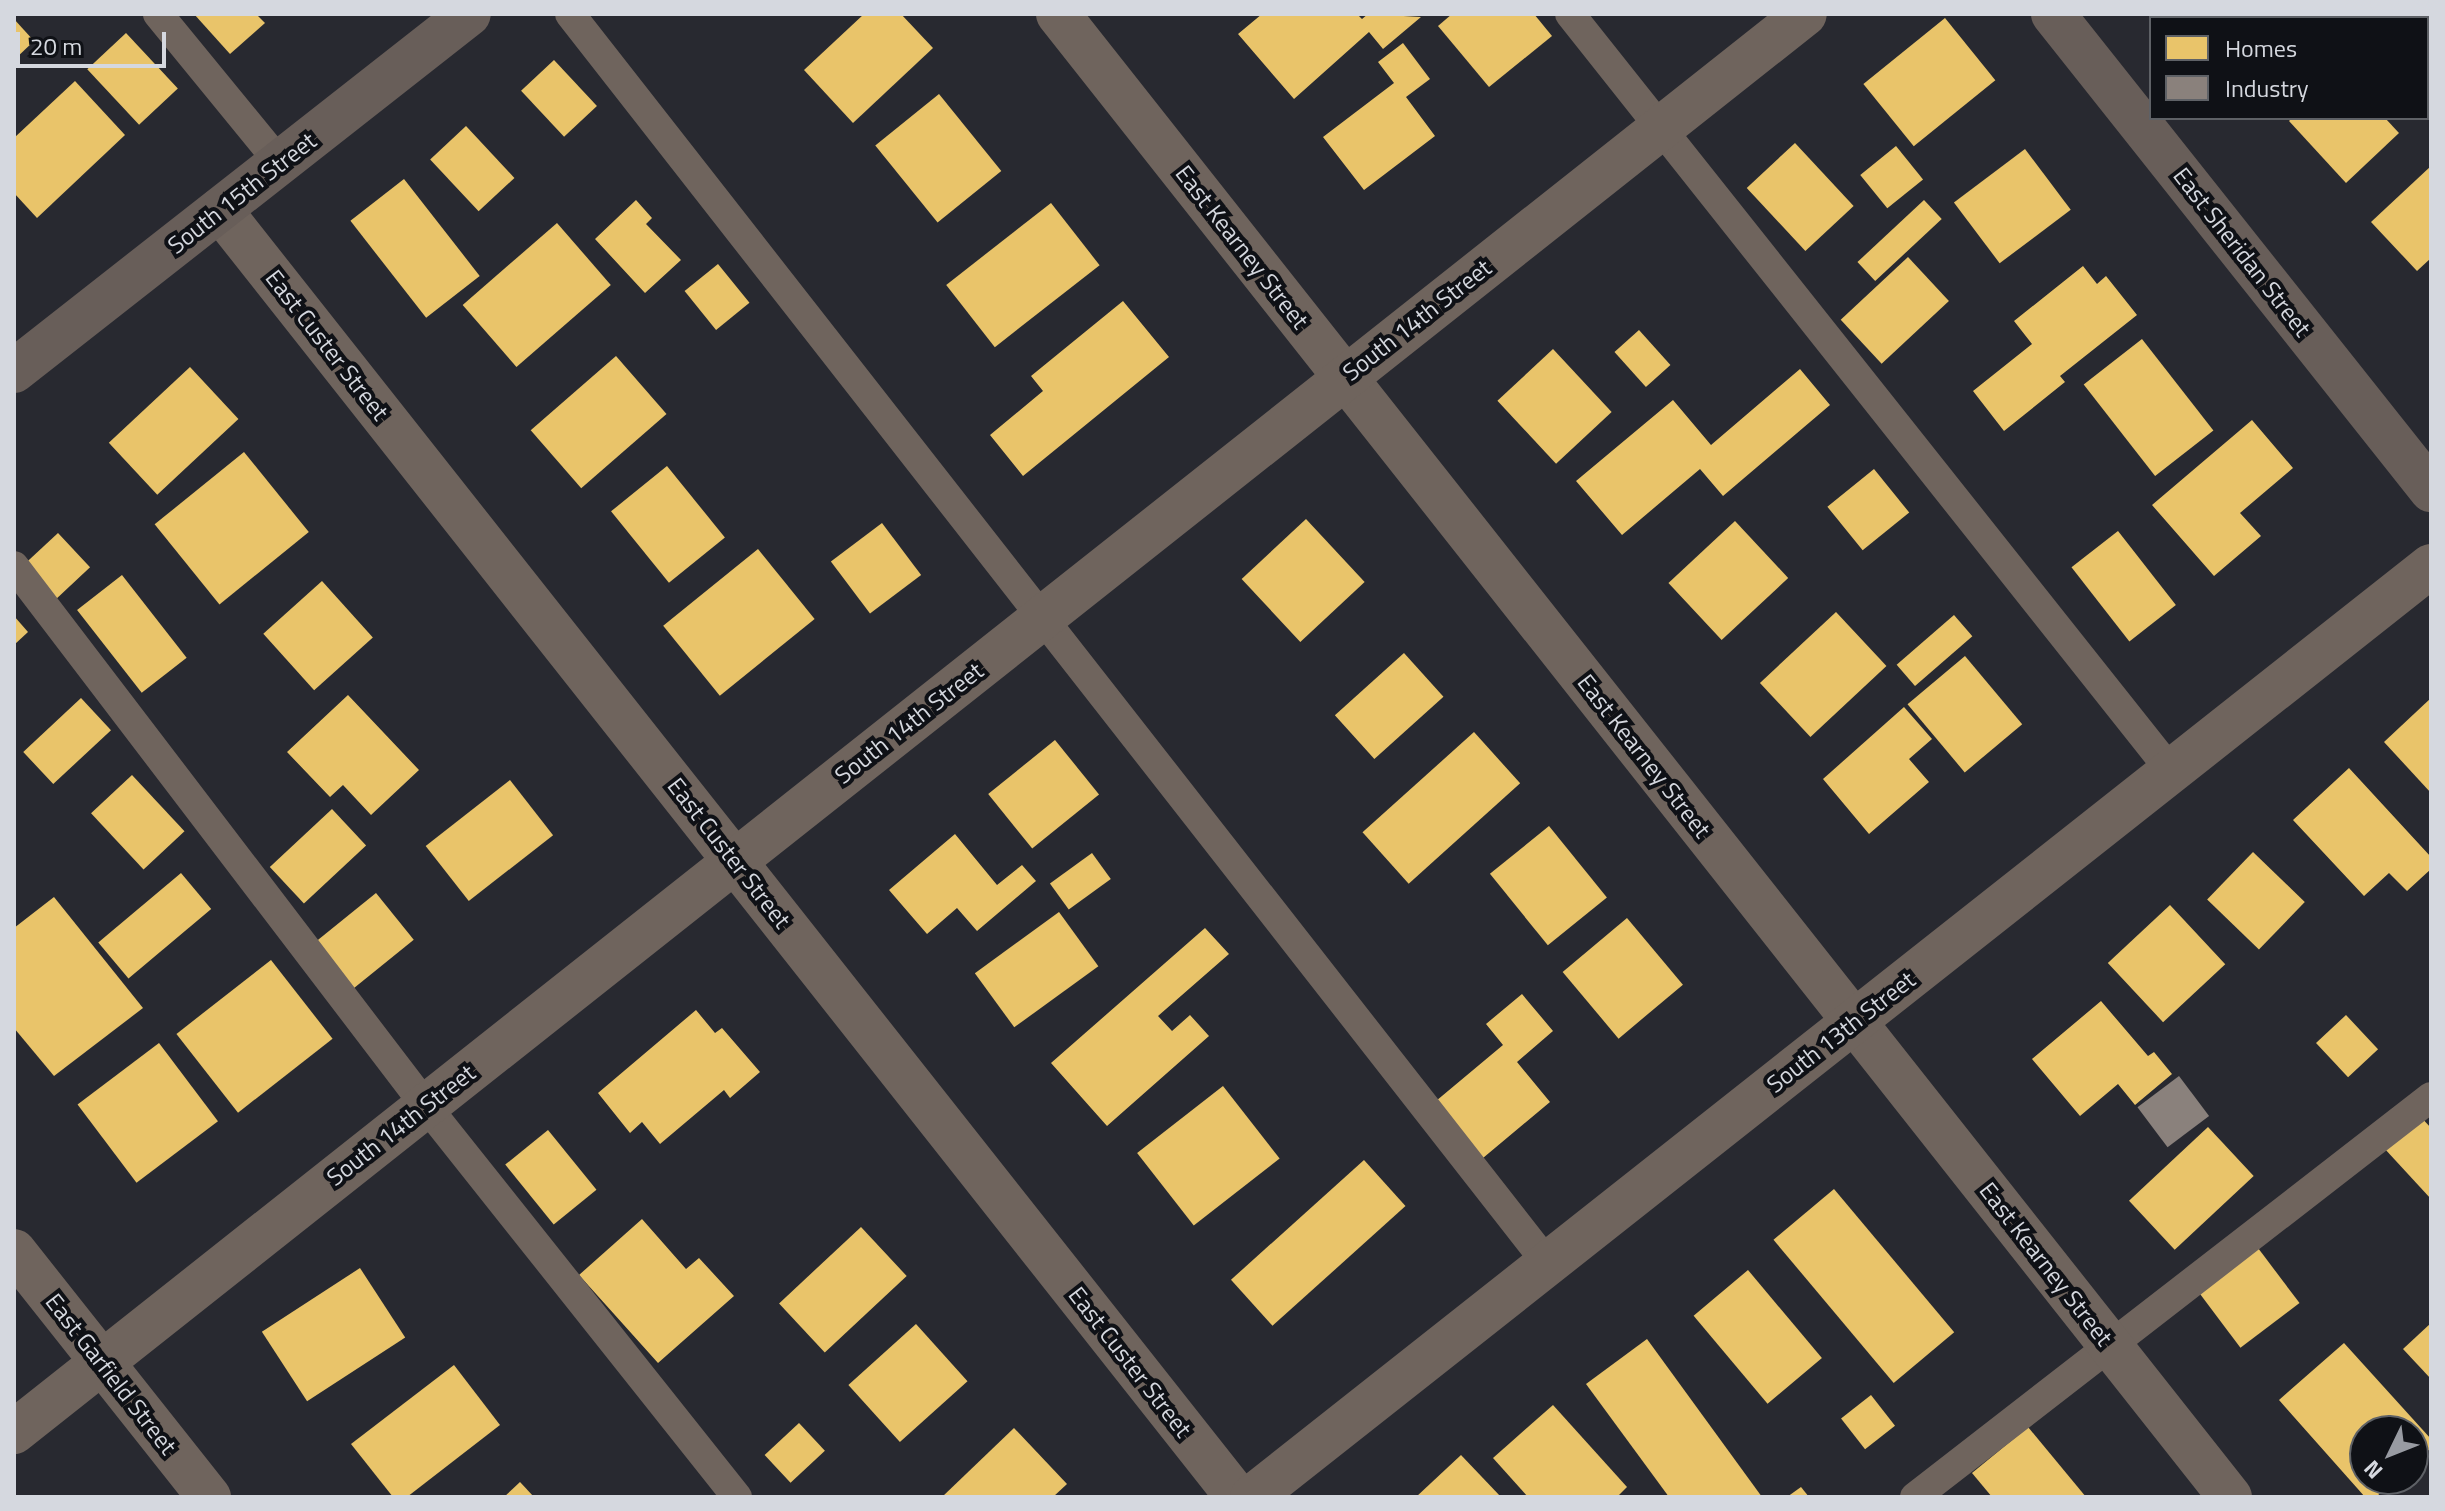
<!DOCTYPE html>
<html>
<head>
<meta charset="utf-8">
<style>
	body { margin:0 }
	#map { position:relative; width:2445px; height:1511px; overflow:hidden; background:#282930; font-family:"Titillium Web",sans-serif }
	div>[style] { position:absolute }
	.homes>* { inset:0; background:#e9c46a; transform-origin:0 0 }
	.industry>* { inset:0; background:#8a817c; transform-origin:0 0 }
	.lane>* { height:30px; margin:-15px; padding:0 15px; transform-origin:15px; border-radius:15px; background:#6f645d }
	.street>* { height:44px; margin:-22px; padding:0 22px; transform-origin:22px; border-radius:22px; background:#6f645d }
	.secondary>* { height:44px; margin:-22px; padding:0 22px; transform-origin:22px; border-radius:22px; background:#685e59 }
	span { translate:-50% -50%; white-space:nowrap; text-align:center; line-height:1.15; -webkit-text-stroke:8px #0f1116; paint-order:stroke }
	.street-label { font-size:24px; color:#d5d8df }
	.frame { position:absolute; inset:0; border:16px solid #d5d8df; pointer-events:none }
	.legend { position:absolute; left:2149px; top:16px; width:280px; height:104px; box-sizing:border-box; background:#0f1116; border:2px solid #5e6166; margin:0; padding:10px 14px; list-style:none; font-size:24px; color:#d5d8df }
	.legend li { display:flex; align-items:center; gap:16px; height:40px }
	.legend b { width:40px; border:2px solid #5e6166 }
	.north { position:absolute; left:2349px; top:1415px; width:80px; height:80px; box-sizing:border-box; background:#0f1116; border:2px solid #5e6166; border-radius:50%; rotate:227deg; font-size:22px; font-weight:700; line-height:32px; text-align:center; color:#d5d8df }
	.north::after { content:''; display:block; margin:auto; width:28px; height:36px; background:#989ba2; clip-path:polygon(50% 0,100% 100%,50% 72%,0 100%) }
	.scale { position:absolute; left:16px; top:32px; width:150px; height:36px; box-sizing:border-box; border:4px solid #d5d8df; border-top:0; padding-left:10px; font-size:24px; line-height:28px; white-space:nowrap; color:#d5d8df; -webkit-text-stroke:6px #0f1116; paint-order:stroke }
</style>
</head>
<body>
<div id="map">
	<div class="homes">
		<div style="clip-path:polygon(194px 14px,256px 14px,265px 23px,230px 54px)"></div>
		<div style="clip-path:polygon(864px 14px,901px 14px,933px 48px,853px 123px,804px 70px)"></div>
		<div style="clip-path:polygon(1262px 14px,1357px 14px,1362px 19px,1368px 14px,1421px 17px,1383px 49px,1369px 32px,1294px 99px,1238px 34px)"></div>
		<div style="clip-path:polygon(1452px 14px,1534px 14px,1552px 36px,1489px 87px,1438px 26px)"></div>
		<div style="left:2230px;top:14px;width:85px;height:6px"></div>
		<div style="left:1945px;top:18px;width:80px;height:105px;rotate:51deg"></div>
		<div style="clip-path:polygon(14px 19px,34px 41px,14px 60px)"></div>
		<div style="left:126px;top:33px;width:76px;height:53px;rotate:47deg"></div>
		<div style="clip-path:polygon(1403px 43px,1430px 79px,1406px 97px,1435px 136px,1364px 190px,1323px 137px,1394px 83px,1378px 62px)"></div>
		<div style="left:554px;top:60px;width:63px;height:45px;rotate:47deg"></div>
		<div style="clip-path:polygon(75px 81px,125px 135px,37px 218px,14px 193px,14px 138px)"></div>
		<div style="left:939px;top:94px;width:99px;height:82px;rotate:51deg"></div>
		<div style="clip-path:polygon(2292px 118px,2385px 118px,2399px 133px,2346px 183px,2289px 121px)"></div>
		<div style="left:466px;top:126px;width:71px;height:49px;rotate:47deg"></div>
		<div style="left:1795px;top:143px;width:86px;height:66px;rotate:47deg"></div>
		<div style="left:1896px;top:146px;width:43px;height:46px;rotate:51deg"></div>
		<div style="left:2025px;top:149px;width:76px;height:89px;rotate:53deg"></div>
		<div style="clip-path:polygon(2431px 166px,2431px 258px,2417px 271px,2371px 222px)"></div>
		<div style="left:404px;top:179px;width:123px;height:68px;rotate:52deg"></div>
		<div style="clip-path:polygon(636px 200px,652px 218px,646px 224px,681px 260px,645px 293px,595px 239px)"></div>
		<div style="left:1924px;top:200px;width:26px;height:91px;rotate:47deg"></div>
		<div style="left:1051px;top:203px;width:79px;height:133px;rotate:52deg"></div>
		<div style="left:557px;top:223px;width:82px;height:125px;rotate:49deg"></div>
		<div style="left:1908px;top:257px;width:60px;height:92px;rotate:47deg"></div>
		<div style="left:718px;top:264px;width:50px;height:43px;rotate:51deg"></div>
		<div style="clip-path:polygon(2083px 266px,2097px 284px,2106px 276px,2137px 315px,2060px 376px,2065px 382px,2004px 431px,1973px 391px,2032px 344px,2014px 321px)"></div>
		<div style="clip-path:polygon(1123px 301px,1169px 357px,1023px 476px,990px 435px,1043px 391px,1031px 376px)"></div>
		<div style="left:1639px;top:330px;width:47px;height:33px;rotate:48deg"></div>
		<div style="left:2142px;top:339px;width:116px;height:74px;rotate:52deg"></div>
		<div style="left:1553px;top:349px;width:86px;height:76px;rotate:47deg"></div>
		<div style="left:616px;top:356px;width:77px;height:113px;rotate:49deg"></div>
		<div style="left:190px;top:367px;width:71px;height:111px;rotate:47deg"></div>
		<div style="clip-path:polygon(1800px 369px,1830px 405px,1723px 496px,1700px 469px,1622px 535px,1576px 481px,1673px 400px,1711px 445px)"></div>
		<div style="clip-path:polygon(2252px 420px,2293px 468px,2240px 513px,2261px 536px,2214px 576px,2152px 505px)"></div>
		<div style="left:244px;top:452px;width:103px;height:115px;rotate:51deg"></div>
		<div style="left:667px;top:466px;width:92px;height:72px;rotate:51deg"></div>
		<div style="left:1874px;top:469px;width:56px;height:60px;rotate:51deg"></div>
		<div style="left:1306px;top:519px;width:86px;height:88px;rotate:47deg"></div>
		<div style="left:1735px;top:521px;width:78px;height:91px;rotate:47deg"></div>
		<div style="left:882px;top:523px;width:65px;height:64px;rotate:53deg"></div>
		<div style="left:2118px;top:531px;width:94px;height:59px;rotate:52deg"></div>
		<div style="left:58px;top:533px;width:47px;height:46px;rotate:47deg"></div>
		<div style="left:758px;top:549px;width:90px;height:122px;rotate:51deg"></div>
		<div style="left:122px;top:575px;width:105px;height:57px;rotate:52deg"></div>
		<div style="left:322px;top:581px;width:76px;height:79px;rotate:48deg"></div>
		<div style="left:1836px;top:612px;width:74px;height:104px;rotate:47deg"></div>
		<div style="left:1954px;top:615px;width:28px;height:76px;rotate:49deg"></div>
		<div style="clip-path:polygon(14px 616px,28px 632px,14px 645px)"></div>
		<div style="left:1404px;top:653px;width:59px;height:93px;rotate:48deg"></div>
		<div style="left:1965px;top:656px;width:89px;height:75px;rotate:50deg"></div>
		<div style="clip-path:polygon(348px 695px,419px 770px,371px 815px,343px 785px,330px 797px,287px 752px)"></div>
		<div style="left:81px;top:698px;width:44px;height:79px;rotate:47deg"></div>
		<div style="clip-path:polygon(2431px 698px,2431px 793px,2384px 742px)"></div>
		<div style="clip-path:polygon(1904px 707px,1932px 739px,1909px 759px,1929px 782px,1869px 834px,1823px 779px)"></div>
		<div style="left:1474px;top:732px;width:69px;height:150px;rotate:48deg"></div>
		<div style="left:1055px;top:740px;width:70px;height:86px;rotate:51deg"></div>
		<div style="clip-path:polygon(2349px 768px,2431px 857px,2431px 869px,2407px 891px,2389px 873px,2364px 896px,2293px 820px)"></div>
		<div style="left:132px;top:775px;width:77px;height:56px;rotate:47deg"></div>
		<div style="left:510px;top:780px;width:70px;height:107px;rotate:52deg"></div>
		<div style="left:332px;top:809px;width:50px;height:85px;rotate:47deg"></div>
		<div style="left:1549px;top:826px;width:92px;height:76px;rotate:51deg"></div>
		<div style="clip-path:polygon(955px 834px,997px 885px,1022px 865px,1036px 881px,977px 931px,957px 908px,927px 934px,889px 890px)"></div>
		<div style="left:2253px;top:852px;width:72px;height:66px;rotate:44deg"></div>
		<div style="left:1092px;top:853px;width:32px;height:52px;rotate:54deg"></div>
		<div style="left:181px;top:873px;width:47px;height:108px;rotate:50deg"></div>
		<div style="left:376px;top:893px;width:60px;height:80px;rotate:51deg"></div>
		<div style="clip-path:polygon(54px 897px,143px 1008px,54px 1076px,14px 1028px,14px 928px)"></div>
		<div style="left:2170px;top:905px;width:81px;height:85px;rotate:47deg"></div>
		<div style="left:1059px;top:912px;width:67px;height:104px;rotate:54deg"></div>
		<div style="left:1627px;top:918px;width:87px;height:84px;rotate:50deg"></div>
		<div style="clip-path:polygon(1205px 928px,1229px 954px,1158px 1016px,1172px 1031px,1190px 1015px,1209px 1036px,1107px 1126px,1051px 1063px)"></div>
		<div style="left:271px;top:960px;width:100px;height:120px;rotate:52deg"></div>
		<div style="clip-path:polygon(1522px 994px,1553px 1031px,1517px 1062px,1550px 1102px,1483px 1158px,1436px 1101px,1503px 1045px,1486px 1024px)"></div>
		<div style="clip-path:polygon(2101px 1001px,2148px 1056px,2154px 1052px,2172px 1074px,2135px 1105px,2118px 1084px,2080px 1116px,2032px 1059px)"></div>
		<div style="clip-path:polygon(696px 1010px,715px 1033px,722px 1028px,760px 1072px,730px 1098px,724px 1090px,660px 1144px,642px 1122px,630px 1133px,598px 1093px)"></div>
		<div style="left:2346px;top:1015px;width:47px;height:41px;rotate:47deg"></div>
		<div style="left:159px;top:1043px;width:98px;height:102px;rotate:53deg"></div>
		<div style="left:1223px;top:1086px;width:92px;height:109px;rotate:52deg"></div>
		<div style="clip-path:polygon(2419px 1115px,2431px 1128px,2431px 1199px,2384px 1148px)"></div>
		<div style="left:2208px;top:1127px;width:67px;height:108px;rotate:47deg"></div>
		<div style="left:548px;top:1130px;width:77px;height:55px;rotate:51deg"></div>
		<div style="left:1364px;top:1160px;width:62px;height:179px;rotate:48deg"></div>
		<div style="left:1834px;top:1189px;width:187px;height:79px;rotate:50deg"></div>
		<div style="clip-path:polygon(642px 1219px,686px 1269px,699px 1258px,734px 1296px,658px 1363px,579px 1275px)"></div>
		<div style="left:861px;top:1227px;width:67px;height:112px;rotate:47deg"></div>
		<div style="left:2255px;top:1244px;width:74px;height:74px;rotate:53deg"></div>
		<div style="left:360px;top:1268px;width:83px;height:117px;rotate:57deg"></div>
		<div style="left:1748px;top:1270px;width:115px;height:71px;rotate:50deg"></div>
		<div style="clip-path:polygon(2431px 1323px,2431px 1379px,2403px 1349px)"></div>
		<div style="left:916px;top:1324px;width:77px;height:91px;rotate:48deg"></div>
		<div style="clip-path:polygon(1647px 1339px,1762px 1497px,1669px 1497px,1586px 1384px)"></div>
		<div style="clip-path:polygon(2344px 1343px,2431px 1439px,2431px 1448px,2413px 1464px,2413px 1431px,2365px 1431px,2365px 1479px,2396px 1479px,2376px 1497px,2365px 1497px,2279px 1400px)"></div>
		<div style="clip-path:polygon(454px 1365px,500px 1425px,407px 1497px,393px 1497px,351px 1444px)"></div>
		<div style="left:1871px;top:1395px;width:39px;height:38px;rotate:52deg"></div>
		<div style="clip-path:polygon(1553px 1405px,1627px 1487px,1617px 1497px,1528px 1497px,1493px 1458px)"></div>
		<div style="left:799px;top:1423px;width:38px;height:47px;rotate:47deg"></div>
		<div style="clip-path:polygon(2028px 1427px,2086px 1497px,1992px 1497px,1972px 1473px)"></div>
		<div style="clip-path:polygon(1014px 1428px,1067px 1484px,1053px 1497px,942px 1497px)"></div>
		<div style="clip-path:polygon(1461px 1455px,1501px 1497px,1416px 1497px)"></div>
		<div style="clip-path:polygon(520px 1482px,534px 1497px,504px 1497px)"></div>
		<div style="clip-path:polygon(1801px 1487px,1809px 1497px,1787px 1497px)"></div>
	</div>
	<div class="industry">
		<div style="left:2179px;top:1076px;width:50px;height:52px;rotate:53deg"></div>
	</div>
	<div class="lane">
		<div style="left:158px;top:14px;width:193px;rotate:50.7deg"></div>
		<div style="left:570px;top:14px;width:1587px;rotate:51.96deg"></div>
		<div style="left:1570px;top:14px;width:967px;rotate:51.55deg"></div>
		<div style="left:14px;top:566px;width:679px;rotate:52.66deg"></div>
		<div style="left:426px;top:1106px;width:500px;rotate:51.5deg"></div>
		<div style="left:1915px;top:1497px;width:653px;rotate:-37.78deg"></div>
	</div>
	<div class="street">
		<div style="left:1058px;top:14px;width:1890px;rotate:51.68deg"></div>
		<div style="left:220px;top:210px;width:1640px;rotate:51.68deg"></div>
		<div style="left:14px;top:1251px;width:314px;rotate:51.6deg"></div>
		<div style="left:14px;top:1432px;width:2284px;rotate:-38.37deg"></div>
		<div style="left:1252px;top:1497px;width:1502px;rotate:-38.3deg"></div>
	</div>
	<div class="secondary">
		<div style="left:2053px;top:14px;width:608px;rotate:51.55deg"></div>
		<div style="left:14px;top:371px;width:578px;rotate:-38.12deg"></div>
	</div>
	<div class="street-label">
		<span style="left:242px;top:193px;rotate:-38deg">South 15th Street</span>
		<span style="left:1242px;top:247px;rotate:52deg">East Kearney Street</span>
		<span style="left:2242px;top:252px;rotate:52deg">East Sheridan Street</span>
		<span style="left:1417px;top:320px;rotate:-38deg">South 14th Street</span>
		<span style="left:327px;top:345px;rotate:52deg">East Custer Street</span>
		<span style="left:909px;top:723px;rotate:-38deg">South 14th Street</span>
		<span style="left:1644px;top:756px;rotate:52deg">East Kearney Street</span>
		<span style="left:729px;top:853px;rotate:52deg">East Custer Street</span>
		<span style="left:1841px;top:1032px;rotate:-38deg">South 13th Street</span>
		<span style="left:401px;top:1125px;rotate:-38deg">South 14th Street</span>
		<span style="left:2046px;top:1264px;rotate:52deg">East Kearney Street</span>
		<span style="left:1130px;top:1362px;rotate:52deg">East Custer Street</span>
		<span style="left:111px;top:1374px;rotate:52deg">East Garfield Street</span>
	</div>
	<div class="frame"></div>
	<ul class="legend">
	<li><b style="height:22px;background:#e9c46a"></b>Homes</li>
	<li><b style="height:22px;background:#8a817c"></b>Industry</li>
	</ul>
	<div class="north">N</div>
	<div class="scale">20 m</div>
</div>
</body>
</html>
